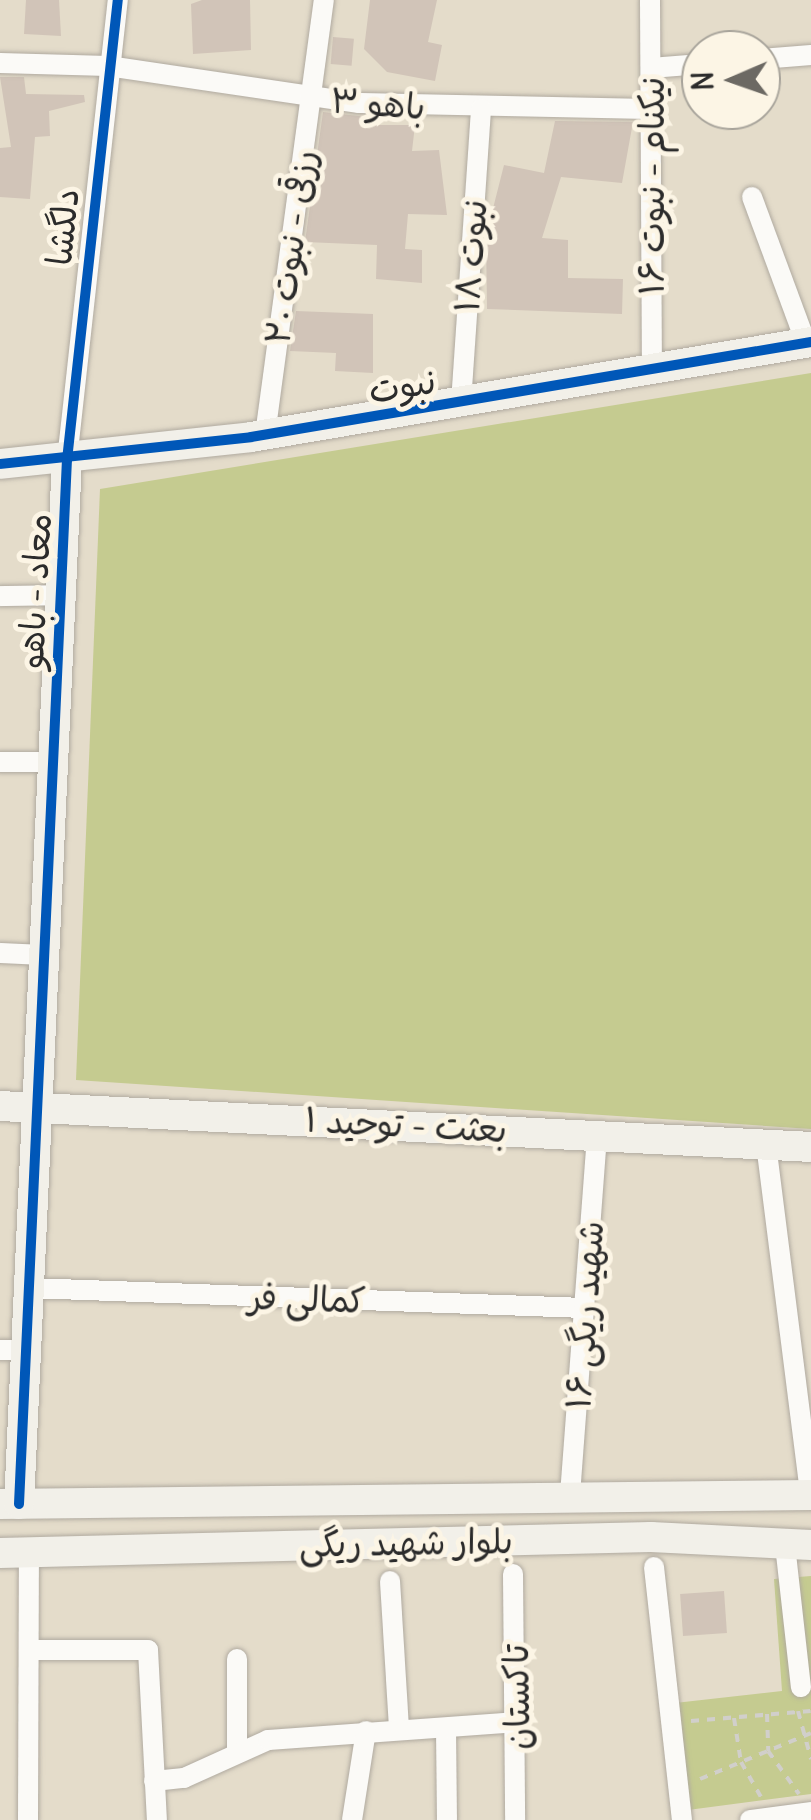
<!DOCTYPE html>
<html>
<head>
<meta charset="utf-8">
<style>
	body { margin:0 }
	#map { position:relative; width:811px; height:1820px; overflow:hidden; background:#e4dcca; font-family:Delius,"Playpen Sans Arabic",sans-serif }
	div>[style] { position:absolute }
	.green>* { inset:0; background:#c5cb90 }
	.building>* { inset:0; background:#d1c4b8; transform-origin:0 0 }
	.path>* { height:4px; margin-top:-2px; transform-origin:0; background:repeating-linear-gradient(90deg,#d1cfcb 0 8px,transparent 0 16px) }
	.roads { filter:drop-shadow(0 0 2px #b0aaa0) drop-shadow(0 0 2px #b0aaa0) }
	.street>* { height:20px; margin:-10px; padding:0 10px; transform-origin:10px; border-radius:10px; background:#fbfaf7 }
	.secondary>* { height:30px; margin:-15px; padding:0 15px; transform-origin:15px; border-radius:15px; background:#f2f0e9 }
	.cycleway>* { height:10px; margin:-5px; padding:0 5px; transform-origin:5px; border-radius:5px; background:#0057b8 }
	span { translate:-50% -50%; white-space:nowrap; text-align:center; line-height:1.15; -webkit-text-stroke:10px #fcf5e5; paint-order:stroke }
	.street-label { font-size:35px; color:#2b2b2b }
	.north { position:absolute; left:681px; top:30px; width:100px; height:100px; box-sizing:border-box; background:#fcf5e5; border:2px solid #a8a49b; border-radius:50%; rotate:268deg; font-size:28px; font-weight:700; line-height:40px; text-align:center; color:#2b2b2b }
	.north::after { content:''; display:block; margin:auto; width:35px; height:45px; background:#6c6963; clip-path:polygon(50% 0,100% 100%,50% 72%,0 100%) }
</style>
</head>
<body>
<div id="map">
	<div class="green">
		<div style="clip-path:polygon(811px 373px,811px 1129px,76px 1080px,100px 489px)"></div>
		<div style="clip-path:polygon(811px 1576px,811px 1794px,688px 1810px,675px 1703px,782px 1691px,774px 1579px)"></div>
	</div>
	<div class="building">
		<div style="clip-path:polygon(26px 0,59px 0,61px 36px,24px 34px)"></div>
		<div style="clip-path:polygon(202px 0,250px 0,251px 50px,193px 54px,191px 4px)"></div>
		<div style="clip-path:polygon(370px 0,437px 0,428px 42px,442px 45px,435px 81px,387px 72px,364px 49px)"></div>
		<div style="left:333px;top:37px;width:21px;height:27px;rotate:5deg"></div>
		<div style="clip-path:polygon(0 77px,24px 77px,26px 94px,84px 95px,85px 102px,49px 111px,50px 136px,35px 137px,30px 199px,0 197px,0 148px,11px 147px)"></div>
		<div style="clip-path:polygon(323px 112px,367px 117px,366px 125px,415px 125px,412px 151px,439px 150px,447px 215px,408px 214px,405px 249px,422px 250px,422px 283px,376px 279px,377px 245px,305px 242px)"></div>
		<div style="clip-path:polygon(555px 121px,633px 122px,622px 183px,561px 177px,542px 238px,568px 240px,568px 278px,623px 279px,622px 314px,487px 309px,486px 236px,504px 165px,544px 173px)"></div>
		<div style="clip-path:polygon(296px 311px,373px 314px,373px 373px,335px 371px,336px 353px,290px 351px)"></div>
		<div style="left:724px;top:1591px;width:42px;height:44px;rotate:86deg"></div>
	</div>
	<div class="path">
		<div style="left:798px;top:1711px;width:50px;rotate:74.8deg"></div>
		<div style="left:767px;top:1714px;width:37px;rotate:88deg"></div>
		<div style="left:768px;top:1751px;width:53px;rotate:54.2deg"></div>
		<div style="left:734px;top:1718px;width:45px;rotate:81deg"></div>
		<div style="left:741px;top:1762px;width:40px;rotate:60.3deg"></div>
		<div style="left:691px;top:1721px;width:120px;rotate:-4.8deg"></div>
		<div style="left:700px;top:1779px;width:120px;rotate:-22.5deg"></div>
	</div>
	<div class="roads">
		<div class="street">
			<div style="left:650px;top:0;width:371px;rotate:89.7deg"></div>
			<div style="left:761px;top:59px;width:50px;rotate:-4.6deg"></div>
			<div style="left:0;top:63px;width:108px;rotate:1.6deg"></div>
			<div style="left:108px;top:66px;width:254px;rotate:8.4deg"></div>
			<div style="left:359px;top:103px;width:292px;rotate:1.2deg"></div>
			<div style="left:651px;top:68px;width:50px;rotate:-4.6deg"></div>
			<div style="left:752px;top:197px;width:156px;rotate:69.7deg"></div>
			<div style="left:461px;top:403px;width:295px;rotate:-86.1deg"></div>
			<div style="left:265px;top:435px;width:439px;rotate:-82.3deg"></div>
			<div style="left:67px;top:460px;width:463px;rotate:-83.7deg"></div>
			<div style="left:0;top:596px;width:61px;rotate:-0.9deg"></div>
			<div style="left:0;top:762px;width:53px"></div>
			<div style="left:0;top:953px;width:44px;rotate:2.6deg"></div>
			<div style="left:766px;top:1144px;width:353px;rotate:82.8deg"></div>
			<div style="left:29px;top:1288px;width:555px;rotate:2.06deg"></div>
			<div style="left:0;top:1350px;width:26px"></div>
			<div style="left:570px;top:1495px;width:362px;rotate:-85.7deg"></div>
			<div style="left:785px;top:1545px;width:143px;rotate:83.6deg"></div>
			<div style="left:654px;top:1567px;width:255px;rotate:83.7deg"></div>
			<div style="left:513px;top:1574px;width:246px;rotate:89.5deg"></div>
			<div style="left:390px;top:1581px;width:149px;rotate:86.5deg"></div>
			<div style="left:29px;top:1650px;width:119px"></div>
			<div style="left:148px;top:1650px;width:170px;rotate:87deg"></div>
			<div style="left:237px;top:1659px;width:90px;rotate:90deg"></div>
			<div style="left:446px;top:1728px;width:92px;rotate:89.4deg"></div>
			<div style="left:154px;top:1781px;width:30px;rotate:-6deg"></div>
			<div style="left:184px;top:1778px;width:92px;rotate:-24.3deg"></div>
			<div style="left:268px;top:1740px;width:251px;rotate:-4.1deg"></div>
			<div style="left:28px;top:1820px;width:267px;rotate:-89.8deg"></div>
			<div style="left:352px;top:1820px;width:90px;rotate:-81.1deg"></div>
			<div style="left:750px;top:1820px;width:62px;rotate:-7.5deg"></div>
		</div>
		<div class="secondary">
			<div style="left:0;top:464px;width:252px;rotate:-6.1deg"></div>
			<div style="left:251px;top:437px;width:568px;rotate:-9.63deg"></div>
			<div style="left:0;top:1106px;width:812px;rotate:2.89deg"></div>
			<div style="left:0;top:1504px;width:811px;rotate:-0.64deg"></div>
			<div style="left:19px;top:1504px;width:1045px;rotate:-87.37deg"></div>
			<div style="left:0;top:1553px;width:651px;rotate:-1.41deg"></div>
			<div style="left:651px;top:1537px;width:160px;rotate:2.9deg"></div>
		</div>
	</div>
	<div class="cycleway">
		<div style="left:0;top:464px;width:252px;rotate:-6.1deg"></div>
		<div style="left:251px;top:437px;width:568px;rotate:-9.63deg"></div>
		<div style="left:19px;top:1504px;width:1045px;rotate:-87.37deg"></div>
		<div style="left:67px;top:460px;width:463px;rotate:-83.7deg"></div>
	</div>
	<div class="street-label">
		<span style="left:378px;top:103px;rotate:4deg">باهو ۳</span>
		<span style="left:651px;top:186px;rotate:-90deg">نیکنام - نبوت ۱۶</span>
		<span style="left:62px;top:227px;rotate:-84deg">دلگشا</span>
		<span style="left:290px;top:247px;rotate:-82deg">رزقی - نبوت ۲۰</span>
		<span style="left:470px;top:256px;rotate:-86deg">نبوت ۱۸</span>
		<span style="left:402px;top:385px;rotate:-9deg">نبوت</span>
		<span style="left:34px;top:591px;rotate:-87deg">معاد - باهو</span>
		<span style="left:406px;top:1124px;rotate:3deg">بعثت - توحید ۱</span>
		<span style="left:307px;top:1298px;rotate:2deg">کمالی فر</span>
		<span style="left:584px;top:1315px;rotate:-86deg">شهید ریگی ۱۶</span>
		<span style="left:406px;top:1542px;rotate:-1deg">بلوار شهید ریگی</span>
		<span style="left:516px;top:1697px;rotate:-91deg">تاکستان</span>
	</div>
	<div class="north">N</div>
</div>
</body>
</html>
